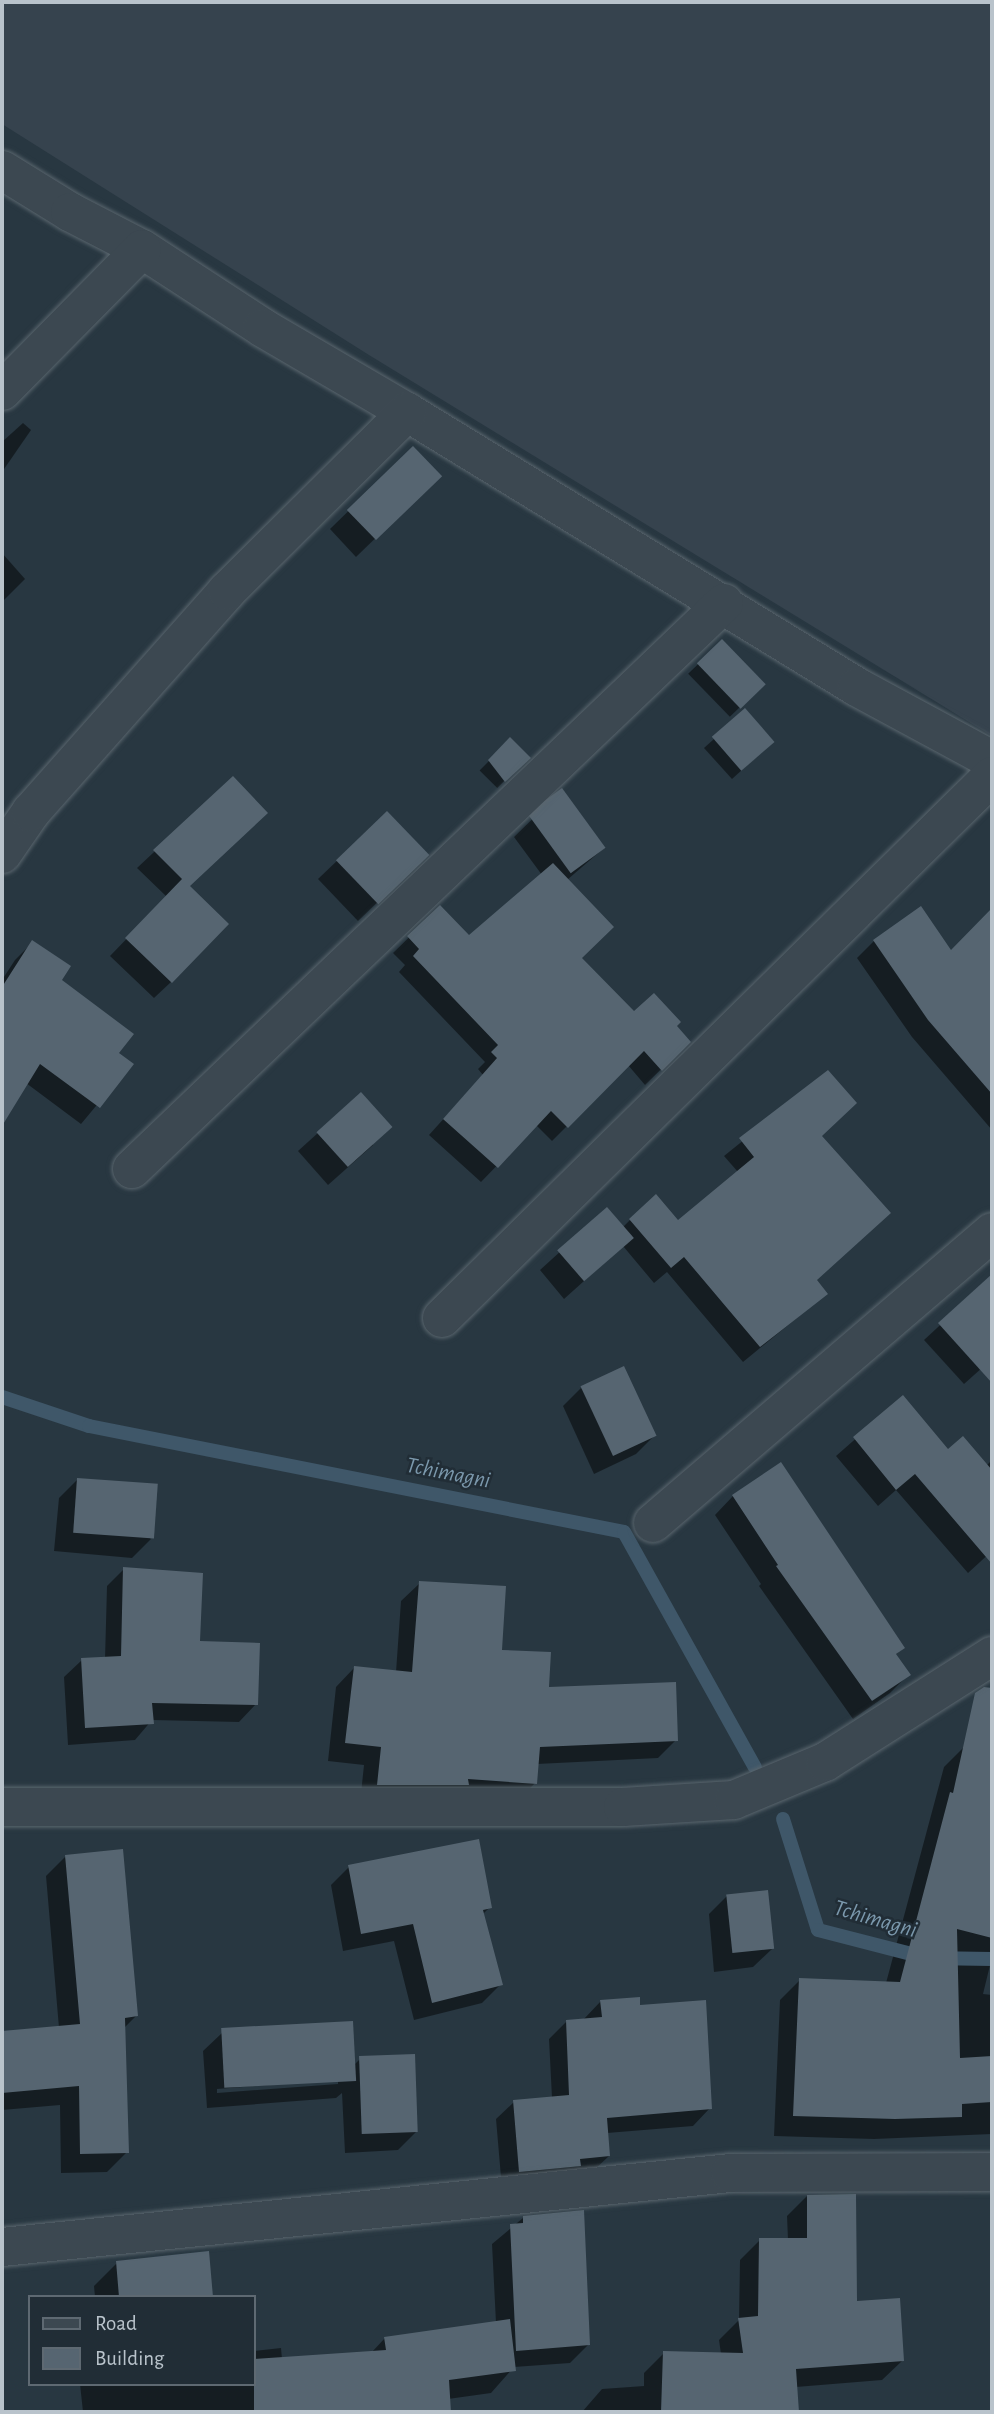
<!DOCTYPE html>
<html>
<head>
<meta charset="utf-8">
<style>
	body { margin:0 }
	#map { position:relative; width:994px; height:2414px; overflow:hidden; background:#283741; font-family:"Alegreya Sans",sans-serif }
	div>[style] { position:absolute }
	.airport>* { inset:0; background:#36434e }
	.shadow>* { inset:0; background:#0007; transform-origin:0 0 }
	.stream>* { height:14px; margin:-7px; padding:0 7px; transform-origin:7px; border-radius:7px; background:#3f5769 }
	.building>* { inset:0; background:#566571; transform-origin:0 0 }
	.roads { filter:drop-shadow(0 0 2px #5a666e) drop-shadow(0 0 2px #5a666e) }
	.minor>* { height:38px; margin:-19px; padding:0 19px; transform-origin:19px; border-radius:19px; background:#3c4851 }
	span { translate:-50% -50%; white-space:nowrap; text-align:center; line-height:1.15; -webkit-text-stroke:5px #212d36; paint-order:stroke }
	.water-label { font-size:23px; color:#7b98ac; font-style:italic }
	.frame { position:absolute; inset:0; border:4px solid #b9c3cb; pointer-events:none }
	.legend { position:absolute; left:28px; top:2295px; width:228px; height:91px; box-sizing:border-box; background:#212d36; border:2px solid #5e6972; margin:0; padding:9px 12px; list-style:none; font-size:21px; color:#b9c3cb }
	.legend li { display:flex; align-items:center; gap:14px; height:35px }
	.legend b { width:35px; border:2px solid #5e6972 }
</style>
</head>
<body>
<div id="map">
	<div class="airport">
		<div style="clip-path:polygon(2px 2px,992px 2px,992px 736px,369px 355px,2px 124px)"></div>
	</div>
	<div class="shadow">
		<div style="clip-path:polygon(23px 423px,31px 430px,2px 472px,2px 442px)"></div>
		<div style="clip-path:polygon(413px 448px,421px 494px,356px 557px,330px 529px)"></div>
		<div style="clip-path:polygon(2px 553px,25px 579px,2px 602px)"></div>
		<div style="left:722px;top:641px;width:60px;height:47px;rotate:46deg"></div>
		<div style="clip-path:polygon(745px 711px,763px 751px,732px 779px,704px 748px)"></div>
		<div style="left:510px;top:740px;width:25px;height:43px;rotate:45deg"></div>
		<div style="clip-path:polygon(233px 778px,188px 886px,171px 982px,154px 998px,110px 956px,167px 897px,137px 868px)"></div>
		<div style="clip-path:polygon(561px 791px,604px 848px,567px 880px,580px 959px,634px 1013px,675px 1026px,689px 1042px,645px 1085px,628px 1065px,552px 1141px,536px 1125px,481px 1182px,429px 1135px,483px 1075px,478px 1069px,485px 1062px,399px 972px,405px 965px,393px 953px,440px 907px,469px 938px,542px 875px,514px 837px)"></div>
		<div style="clip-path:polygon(387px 813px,408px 873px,358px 921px,318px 879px)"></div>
		<div style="clip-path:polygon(992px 911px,992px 1130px,912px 1037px,857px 958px,874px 941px,951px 952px)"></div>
		<div style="clip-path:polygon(32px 943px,117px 1053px,131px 1064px,81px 1124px,26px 1083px,2px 1123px,2px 980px,15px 960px)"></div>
		<div style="clip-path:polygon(828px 1072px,820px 1137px,816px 1281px,826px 1294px,743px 1362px,667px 1272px,654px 1283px,623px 1246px,564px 1299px,540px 1270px,607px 1209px,623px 1227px,630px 1220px,678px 1222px,738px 1172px,724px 1156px)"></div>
		<div style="clip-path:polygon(361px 1094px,373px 1145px,328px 1185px,298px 1151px)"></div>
		<div style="clip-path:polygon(989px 1280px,992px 1283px,992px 1359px,964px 1384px,924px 1340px)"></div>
		<div style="clip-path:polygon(581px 1388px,654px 1436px,636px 1454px,594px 1474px,563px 1406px)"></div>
		<div style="clip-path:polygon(902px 1398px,948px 1451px,986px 1466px,992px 1460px,992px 1551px,968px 1573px,896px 1490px,878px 1506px,836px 1456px)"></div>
		<div style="clip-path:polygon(78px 1479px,151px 1539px,132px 1558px,54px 1551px,59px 1498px)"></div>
		<div style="clip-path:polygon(733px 1496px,903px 1648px,895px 1655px,908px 1675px,890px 1693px,853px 1719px,759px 1586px,761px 1584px,715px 1515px)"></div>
		<div style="clip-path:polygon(124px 1569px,256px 1704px,239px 1722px,152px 1720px,135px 1740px,68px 1745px,64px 1677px,82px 1660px,105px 1659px,107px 1586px)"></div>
		<div style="clip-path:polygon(420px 1583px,548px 1689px,676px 1740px,658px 1758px,537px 1764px,535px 1783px,517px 1802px,360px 1803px,364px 1765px,328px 1761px,336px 1687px,354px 1668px,396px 1672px,401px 1601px)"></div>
		<div style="clip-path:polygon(964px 1747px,992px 1753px,992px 1957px,983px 1994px,992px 1995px,992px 2134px,874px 2139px,774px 2136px,780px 2000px,800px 1980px,886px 1983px,944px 1767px)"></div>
		<div style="clip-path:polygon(65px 1857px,136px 2016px,124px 2028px,127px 2152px,107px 2172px,61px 2173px,60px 2105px,2px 2110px,2px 2033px,59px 2028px,46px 1876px)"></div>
		<div style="clip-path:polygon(349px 1867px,490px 1907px,482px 1915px,501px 1984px,482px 2003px,414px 2020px,394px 1941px,343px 1951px,331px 1885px)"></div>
		<div style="clip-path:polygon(727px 1896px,772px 1949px,753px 1967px,714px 1972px,709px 1914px)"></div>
		<div style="clip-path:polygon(601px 2001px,639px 2007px,710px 2108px,693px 2126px,607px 2133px,609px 2156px,591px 2173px,502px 2189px,496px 2119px,514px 2102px,552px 2098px,549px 2039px,567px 2021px,583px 2020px)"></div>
		<div style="clip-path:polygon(evenodd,222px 2033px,354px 2065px,360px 2059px,416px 2132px,398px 2150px,345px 2153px,342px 2093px,336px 2098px,207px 2108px,203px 2051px,222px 2033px,338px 2080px,338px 2084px,217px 2093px,217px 2089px,338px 2080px)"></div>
		<div style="clip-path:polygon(807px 2196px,856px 2303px,902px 2361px,882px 2380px,796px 2387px,797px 2412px,582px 2412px,602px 2389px,644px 2386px,644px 2373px,664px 2353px,721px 2354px,719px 2340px,739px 2320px,740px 2260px,760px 2240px,788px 2240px,787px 2216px)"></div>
		<div style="clip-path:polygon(523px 2218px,588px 2345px,570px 2363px,514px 2367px,491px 2393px,448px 2399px,449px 2412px,83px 2412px,80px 2384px,254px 2384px,254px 2351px,281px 2348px,282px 2359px,371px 2353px,385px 2338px,496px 2323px,492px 2244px)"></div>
		<div style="clip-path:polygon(117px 2263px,212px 2297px,95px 2297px,94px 2286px)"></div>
	</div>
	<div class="stream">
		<div style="left:2px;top:1397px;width:92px;rotate:18.4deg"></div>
		<div style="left:89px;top:1426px;width:545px;rotate:11.21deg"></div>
		<div style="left:624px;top:1532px;width:269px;rotate:60.9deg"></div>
		<div style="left:783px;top:1819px;width:116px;rotate:72.5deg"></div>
		<div style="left:818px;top:1930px;width:113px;rotate:14.4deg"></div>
		<div style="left:927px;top:1958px;width:65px;rotate:0.9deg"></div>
	</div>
	<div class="building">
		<div style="left:413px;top:446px;width:42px;height:92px;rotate:46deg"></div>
		<div style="left:722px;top:639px;width:63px;height:35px;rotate:46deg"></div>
		<div style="left:745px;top:708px;width:45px;height:44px;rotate:49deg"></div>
		<div style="clip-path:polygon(510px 737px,531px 758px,505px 782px,488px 760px)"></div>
		<div style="clip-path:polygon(233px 776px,268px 813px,190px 886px,229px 924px,172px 983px,125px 938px,182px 879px,153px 850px)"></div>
		<div style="left:562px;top:788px;width:74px;height:43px;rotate:54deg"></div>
		<div style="left:387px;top:811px;width:61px;height:71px;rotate:46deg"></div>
		<div style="clip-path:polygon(553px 863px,614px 927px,582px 958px,634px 1011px,654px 993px,681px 1022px,677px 1026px,691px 1042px,662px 1071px,644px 1051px,568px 1128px,551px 1111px,498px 1168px,443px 1119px,497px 1058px,491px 1052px,498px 1045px,413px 956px,419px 949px,407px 936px,440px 905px,469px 935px)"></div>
		<div style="clip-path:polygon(921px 906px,951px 950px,992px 908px,992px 1094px,928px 1020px,873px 940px)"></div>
		<div style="clip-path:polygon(32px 940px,71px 966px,62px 980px,134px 1034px,119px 1053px,134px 1064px,100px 1108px,40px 1064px,2px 1126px,2px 987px)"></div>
		<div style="clip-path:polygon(828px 1070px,857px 1103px,822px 1136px,891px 1213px,817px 1280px,828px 1294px,760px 1347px,684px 1257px,671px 1268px,629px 1219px,656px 1194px,678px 1220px,754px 1157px,739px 1138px)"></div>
		<div style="left:361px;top:1092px;width:47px;height:60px;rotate:48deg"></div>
		<div style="left:607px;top:1207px;width:41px;height:66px;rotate:49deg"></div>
		<div style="clip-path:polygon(992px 1274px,992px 1383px,938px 1323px)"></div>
		<div style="left:624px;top:1366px;width:77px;height:48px;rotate:65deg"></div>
		<div style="clip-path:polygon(903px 1395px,948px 1449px,963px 1436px,992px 1470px,992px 1564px,915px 1474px,896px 1490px,853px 1437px)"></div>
		<div style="clip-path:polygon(781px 1462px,905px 1648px,896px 1654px,911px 1675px,872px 1701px,776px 1566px,778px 1565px,732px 1495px)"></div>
		<div style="left:77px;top:1478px;width:81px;height:55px;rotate:4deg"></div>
		<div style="clip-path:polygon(123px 1567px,203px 1573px,200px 1641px,260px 1643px,258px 1705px,152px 1703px,154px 1724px,85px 1728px,81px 1658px,121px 1656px)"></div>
		<div style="clip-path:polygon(419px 1581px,506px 1586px,502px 1650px,551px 1652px,549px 1687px,676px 1682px,678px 1741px,540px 1747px,537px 1784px,468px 1779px,469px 1785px,377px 1785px,381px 1747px,345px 1743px,354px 1666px,412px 1672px)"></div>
		<div style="clip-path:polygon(984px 1687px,992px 1688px,992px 1938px,957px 1929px,960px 2058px,992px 2056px,992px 2102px,962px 2104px,962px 2117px,895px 2119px,793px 2116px,799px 1978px,900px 1982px,950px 1792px,953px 1793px,975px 1693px)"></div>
		<div style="clip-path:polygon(479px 1839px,492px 1908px,483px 1910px,503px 1985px,432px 2003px,413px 1924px,361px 1934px,348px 1865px)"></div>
		<div style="clip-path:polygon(123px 1849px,138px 2016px,125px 2018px,129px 2153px,80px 2154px,79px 2086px,2px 2093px,2px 2031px,80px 2024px,65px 1855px)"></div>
		<div style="left:768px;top:1890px;width:59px;height:42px;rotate:84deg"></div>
		<div style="clip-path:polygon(640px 1997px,640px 2005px,706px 2000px,712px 2109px,607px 2118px,610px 2156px,580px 2159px,581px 2166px,519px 2172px,513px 2100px,569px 2095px,566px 2020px,602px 2017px,600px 2000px)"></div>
		<div style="left:353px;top:2021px;width:60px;height:132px;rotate:87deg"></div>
		<div style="left:415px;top:2054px;width:78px;height:56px;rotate:88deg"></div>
		<div style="clip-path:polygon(856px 2194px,857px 2301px,900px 2298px,904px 2361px,796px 2369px,799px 2412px,661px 2412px,663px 2351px,743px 2353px,738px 2318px,758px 2316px,759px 2238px,807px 2238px,807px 2195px)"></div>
		<div style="clip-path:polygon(584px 2210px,590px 2345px,516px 2351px,510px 2224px,523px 2223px,523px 2216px)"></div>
		<div style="clip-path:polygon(209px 2251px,213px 2297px,119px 2297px,116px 2261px)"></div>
		<div style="clip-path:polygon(510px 2319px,516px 2371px,449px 2380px,451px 2412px,254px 2412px,254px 2359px,386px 2350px,384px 2337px)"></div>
	</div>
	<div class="roads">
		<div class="minor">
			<div style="left:2px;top:170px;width:80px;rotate:31.7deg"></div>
			<div style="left:70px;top:212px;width:81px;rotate:27.2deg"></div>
			<div style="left:142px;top:249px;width:145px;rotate:33.1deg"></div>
			<div style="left:263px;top:328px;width:167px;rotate:30.3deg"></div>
			<div style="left:407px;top:412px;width:527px;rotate:31.43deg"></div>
			<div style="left:857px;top:687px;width:153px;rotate:28.4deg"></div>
			<div style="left:2px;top:391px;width:199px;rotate:-45.4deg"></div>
			<div style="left:2px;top:854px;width:51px;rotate:-55.4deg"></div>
			<div style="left:31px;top:812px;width:295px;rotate:-48.4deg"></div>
			<div style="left:227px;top:591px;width:254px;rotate:-44.8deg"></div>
			<div style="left:132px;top:1169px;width:819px;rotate:-43.71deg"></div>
			<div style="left:442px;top:1318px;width:772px;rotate:-44.58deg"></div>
			<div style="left:653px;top:1523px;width:447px;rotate:-40.6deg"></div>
			<div style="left:2px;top:1807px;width:621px"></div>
			<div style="left:623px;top:1807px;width:111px;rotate:-3.6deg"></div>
			<div style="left:734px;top:1800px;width:99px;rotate:-22.7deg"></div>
			<div style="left:825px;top:1762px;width:198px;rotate:-32.4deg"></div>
			<div style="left:2px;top:2247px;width:732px;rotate:-5.8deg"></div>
			<div style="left:730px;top:2173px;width:262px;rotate:-0.2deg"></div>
		</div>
	</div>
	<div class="water-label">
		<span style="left:448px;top:1474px;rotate:11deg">Tchimagni</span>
		<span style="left:875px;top:1920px;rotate:16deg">Tchimagni</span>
	</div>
	<div class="frame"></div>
	<ul class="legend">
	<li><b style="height:9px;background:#3c4851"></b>Road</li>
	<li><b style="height:19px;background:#566571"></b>Building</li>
	</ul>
</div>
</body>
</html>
